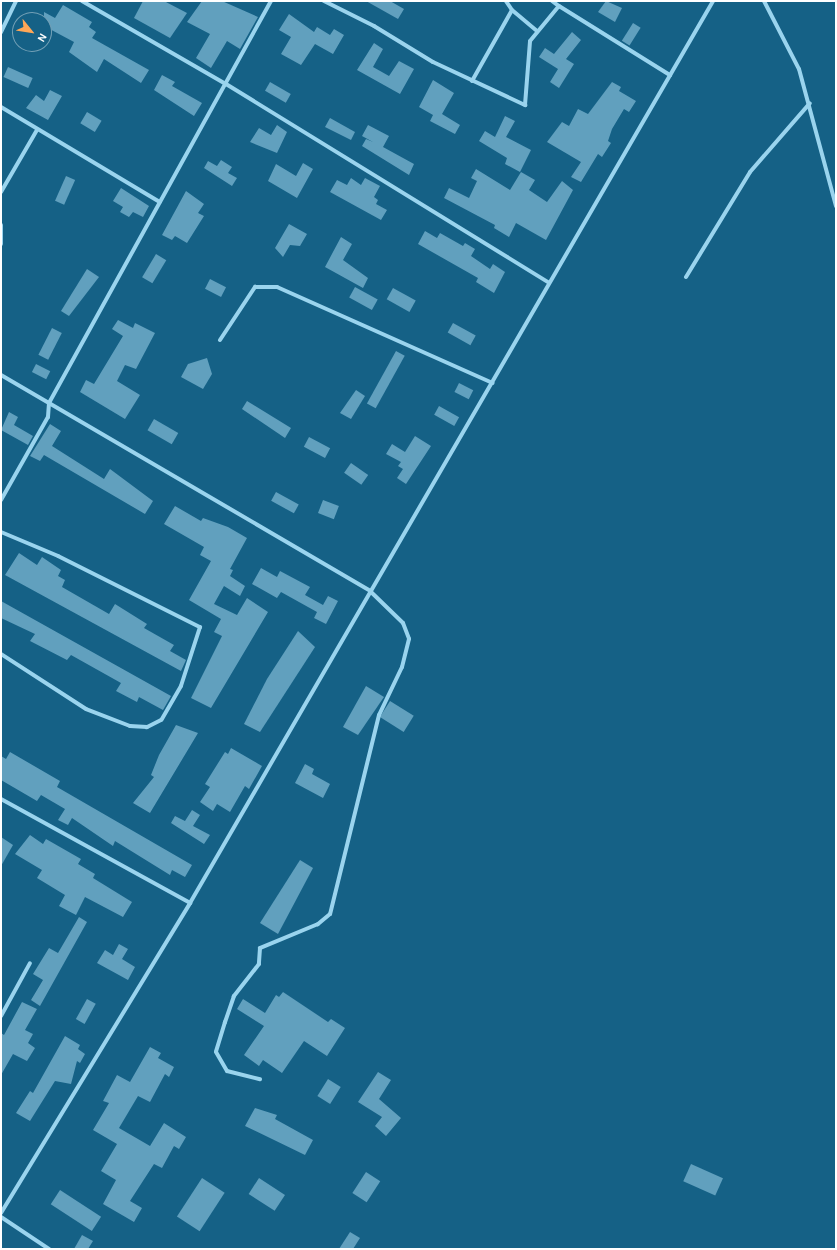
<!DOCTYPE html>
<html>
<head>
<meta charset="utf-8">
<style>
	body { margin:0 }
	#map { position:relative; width:837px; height:1250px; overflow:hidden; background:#156186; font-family:Karla,sans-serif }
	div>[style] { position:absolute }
	.building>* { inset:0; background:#61a0be; transform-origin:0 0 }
	.minor>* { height:4px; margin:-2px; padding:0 2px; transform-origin:2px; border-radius:2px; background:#9ad4ee }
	span { translate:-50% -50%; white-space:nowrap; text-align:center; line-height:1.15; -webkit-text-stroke:4px #156186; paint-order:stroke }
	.frame { position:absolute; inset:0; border:2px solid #fff; pointer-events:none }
	.north { position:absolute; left:12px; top:12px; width:40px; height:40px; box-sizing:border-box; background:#156186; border:1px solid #73a0b6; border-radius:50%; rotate:120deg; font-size:11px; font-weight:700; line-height:16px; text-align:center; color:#fff }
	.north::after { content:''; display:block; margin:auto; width:14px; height:18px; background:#ffa757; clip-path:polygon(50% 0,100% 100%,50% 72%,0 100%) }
</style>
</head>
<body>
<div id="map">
	<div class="building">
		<div style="clip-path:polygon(143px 1px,164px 1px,187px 13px,170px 38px,134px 18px)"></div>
		<div style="clip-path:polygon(202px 1px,222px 1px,258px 17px,240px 49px,227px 41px,211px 68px,196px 58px,210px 34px,187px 22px)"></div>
		<div style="clip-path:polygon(366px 1px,390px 1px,404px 9px,398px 19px)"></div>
		<div style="clip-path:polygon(606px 1px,622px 8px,615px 22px,598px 12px)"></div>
		<div style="clip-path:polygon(63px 5px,92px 22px,89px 27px,96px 32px,92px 38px,149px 70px,141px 83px,104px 59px,97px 72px,69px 52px,74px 42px,44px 26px,44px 12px,55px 18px)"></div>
		<div style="clip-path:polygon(289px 14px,314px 32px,317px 27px,330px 35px,334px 29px,344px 35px,333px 54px,315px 44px,301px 65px,281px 54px,291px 37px,279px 30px)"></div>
		<div style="left:633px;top:23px;width:9px;height:21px;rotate:32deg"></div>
		<div style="clip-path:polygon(572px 32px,581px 40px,566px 59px,574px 64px,559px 88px,550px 82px,558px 69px,539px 57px,545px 48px,554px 54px)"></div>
		<div style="clip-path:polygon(374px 43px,383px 49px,373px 67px,389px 76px,399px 61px,414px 69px,400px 94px,357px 70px)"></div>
		<div style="left:8px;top:67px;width:27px;height:11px;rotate:24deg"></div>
		<div style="clip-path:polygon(162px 75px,175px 82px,172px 86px,202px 103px,194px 116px,154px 90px)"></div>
		<div style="clip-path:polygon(433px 80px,454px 93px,442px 114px,460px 125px,455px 134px,430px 121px,433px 115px,419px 107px)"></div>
		<div style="left:270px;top:82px;width:24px;height:10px;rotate:30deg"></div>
		<div style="clip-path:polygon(612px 82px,621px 87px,619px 91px,636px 101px,629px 112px,624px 109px,612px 129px,608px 141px,611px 143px,602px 157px,598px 154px,581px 182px,571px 177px,581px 162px,547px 142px,562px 122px,569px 126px,578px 109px,588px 114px)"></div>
		<div style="clip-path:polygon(50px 90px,62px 96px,48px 120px,26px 108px,36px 95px,44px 101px)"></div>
		<div style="left:87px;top:112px;width:17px;height:13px;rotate:31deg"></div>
		<div style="clip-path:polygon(505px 116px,515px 121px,506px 137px,531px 150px,520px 172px,505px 164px,507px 158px,479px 141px,485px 131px,495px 137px)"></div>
		<div style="clip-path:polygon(330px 118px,355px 132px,351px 140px,325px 127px)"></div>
		<div style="clip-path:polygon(277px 125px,287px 132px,277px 153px,250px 142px,259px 128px,271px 135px)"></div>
		<div style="clip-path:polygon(368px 125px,389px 136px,383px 147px,414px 164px,409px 175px,362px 146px,366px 139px,373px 142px,362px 136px)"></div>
		<div style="clip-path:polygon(221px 160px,232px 167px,228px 173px,237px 178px,232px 186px,204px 168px,208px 161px,217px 166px)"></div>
		<div style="clip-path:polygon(303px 163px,313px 169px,297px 198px,268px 181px,276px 164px,296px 176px)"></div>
		<div style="clip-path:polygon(476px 169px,510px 190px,521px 172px,535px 180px,529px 190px,547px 202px,562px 181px,573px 190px,546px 240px,516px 223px,509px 237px,494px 228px,495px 225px,444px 198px,449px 188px,469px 198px,477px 181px,471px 178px)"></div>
		<div style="left:66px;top:176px;width:10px;height:27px;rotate:24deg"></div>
		<div style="clip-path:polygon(351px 178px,361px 185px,365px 178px,380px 186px,374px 197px,378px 200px,376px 204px,387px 210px,381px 220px,330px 192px,337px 180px,347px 185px)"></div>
		<div style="clip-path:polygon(121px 188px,149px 206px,143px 217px,133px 212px,129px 217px,120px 212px,123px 207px,113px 201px)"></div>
		<div style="clip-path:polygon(186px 191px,204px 204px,198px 213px,204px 216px,187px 243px,175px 236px,172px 240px,162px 235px)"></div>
		<div style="clip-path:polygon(289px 224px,307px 234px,300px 246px,290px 245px,283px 257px,275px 248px)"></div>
		<div style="clip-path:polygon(425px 231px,437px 238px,440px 233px,463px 246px,465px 243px,475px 249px,471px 256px,490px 269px,493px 264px,505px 272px,494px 293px,476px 282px,478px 278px,418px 244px)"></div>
		<div style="clip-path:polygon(341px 237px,352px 244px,343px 260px,368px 278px,363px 288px,325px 267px)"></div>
		<div style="left:156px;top:254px;width:12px;height:27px;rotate:31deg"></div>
		<div style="clip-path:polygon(87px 269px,99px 277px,69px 316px,61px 311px)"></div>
		<div style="left:210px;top:279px;width:18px;height:11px;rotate:27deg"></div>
		<div style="left:355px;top:287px;width:26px;height:12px;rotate:29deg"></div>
		<div style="left:393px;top:288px;width:26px;height:13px;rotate:29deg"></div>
		<div style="clip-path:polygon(118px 320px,133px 328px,135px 323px,155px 333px,136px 369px,125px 365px,117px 381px,140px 395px,125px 419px,80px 392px,86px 380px,94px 384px,123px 336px,112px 329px)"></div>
		<div style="left:453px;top:323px;width:26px;height:11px;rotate:29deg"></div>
		<div style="left:52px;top:328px;width:11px;height:30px;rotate:27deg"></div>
		<div style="left:396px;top:351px;width:10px;height:60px;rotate:29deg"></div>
		<div style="clip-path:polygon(207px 358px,212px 374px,203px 389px,181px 377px,188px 364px)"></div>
		<div style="left:36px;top:364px;width:16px;height:9px;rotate:27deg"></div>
		<div style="left:459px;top:383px;width:16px;height:10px;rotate:27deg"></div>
		<div style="clip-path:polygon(356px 390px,365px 396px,351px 419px,340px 413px)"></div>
		<div style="clip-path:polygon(247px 401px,291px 428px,285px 438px,242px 409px)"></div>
		<div style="left:439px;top:406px;width:23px;height:10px;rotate:29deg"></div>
		<div style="clip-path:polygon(9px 412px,18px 417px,14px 425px,33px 436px,28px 445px,1px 430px)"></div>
		<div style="left:154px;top:419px;width:28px;height:13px;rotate:30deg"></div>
		<div style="clip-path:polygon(50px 424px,61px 431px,52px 446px,104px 479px,110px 469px,153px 501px,145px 514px,44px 455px,40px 461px,30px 456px)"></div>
		<div style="clip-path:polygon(415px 436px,431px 446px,406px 484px,397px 478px,403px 469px,398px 466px,401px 462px,386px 454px,392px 444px,405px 452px)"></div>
		<div style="left:309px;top:437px;width:24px;height:11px;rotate:28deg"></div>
		<div style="left:351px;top:463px;width:21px;height:12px;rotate:35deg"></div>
		<div style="left:276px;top:492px;width:26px;height:10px;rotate:29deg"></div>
		<div style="left:323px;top:500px;width:17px;height:14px;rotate:21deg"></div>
		<div style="clip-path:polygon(175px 506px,201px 521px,203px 518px,228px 527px,247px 538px,230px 569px,233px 570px,230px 576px,245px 586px,240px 596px,224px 586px,214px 604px,237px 615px,247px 598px,268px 612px,211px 708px,191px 698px,222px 636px,214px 632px,221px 619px,189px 600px,211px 561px,200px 555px,204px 547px,164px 524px)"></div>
		<div style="clip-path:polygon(19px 553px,37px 565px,42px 557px,61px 570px,58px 576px,65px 580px,62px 587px,109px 614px,115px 604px,147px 624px,144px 628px,174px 645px,170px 651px,186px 660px,181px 671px,5px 575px)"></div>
		<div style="clip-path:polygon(261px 568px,277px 577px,280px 571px,310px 587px,305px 595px,323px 605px,328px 596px,338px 601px,326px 624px,314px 618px,317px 612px,281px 592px,277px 598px,252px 584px)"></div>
		<div style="clip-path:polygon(1px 601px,171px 696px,163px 710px,139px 697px,137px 702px,116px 691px,121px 683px,71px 655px,67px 660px,30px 641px,35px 634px,1px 618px)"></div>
		<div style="clip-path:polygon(298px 631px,315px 647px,260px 732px,244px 724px,267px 679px)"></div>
		<div style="clip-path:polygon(366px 686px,384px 697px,358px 735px,343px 727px)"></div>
		<div style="left:390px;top:701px;width:28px;height:19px;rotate:32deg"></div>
		<div style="clip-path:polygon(176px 725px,198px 733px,150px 813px,133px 803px,154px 777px,151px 775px,159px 755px)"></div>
		<div style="clip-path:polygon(231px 748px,262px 766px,249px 789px,245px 786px,230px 812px,217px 804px,213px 811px,200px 802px,210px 787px,205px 784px,225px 752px,228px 754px)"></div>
		<div style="clip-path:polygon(10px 752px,60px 781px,57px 787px,192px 865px,185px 877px,172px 870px,170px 875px,115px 841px,113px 846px,72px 818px,68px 825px,58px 820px,65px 809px,41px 795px,37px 801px,1px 780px,1px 756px,6px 759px)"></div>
		<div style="clip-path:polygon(305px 764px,314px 769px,312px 774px,330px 784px,323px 798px,295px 783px)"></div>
		<div style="clip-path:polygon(192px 810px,200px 815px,193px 826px,210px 835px,204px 844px,171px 823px,175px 816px,185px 821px)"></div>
		<div style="clip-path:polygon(30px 835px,43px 844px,46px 839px,81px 859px,78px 864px,95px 874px,93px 878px,132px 902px,123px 917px,85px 897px,76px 915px,59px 906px,65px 895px,37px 878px,42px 870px,15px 854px)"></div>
		<div style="clip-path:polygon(1px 837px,13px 845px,1px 866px)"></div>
		<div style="clip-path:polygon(300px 860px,313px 868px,278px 934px,260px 923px)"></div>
		<div style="clip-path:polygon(79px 917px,87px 922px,40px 1006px,31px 1000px,43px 980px,33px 974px,49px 948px,58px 953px)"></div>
		<div style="clip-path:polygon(119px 944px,128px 949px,122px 959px,135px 967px,128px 980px,97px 963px,105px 950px,113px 955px)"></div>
		<div style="clip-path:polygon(283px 992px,328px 1022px,331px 1019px,345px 1028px,327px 1056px,304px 1041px,282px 1073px,263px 1060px,259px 1066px,244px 1055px,264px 1026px,237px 1009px,243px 999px,265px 1013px,276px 995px,279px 997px)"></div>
		<div style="left:87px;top:999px;width:10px;height:23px;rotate:29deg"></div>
		<div style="clip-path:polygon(22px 1002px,37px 1009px,25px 1030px,33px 1034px,28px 1043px,35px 1048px,27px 1061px,13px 1054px,1px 1075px,1px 1033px,4px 1035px)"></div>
		<div style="clip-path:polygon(65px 1036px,80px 1045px,78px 1049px,85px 1054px,80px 1063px,77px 1061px,71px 1084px,55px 1081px,30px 1121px,16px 1113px,30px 1091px,33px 1093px)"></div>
		<div style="clip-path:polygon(150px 1047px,161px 1053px,158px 1058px,174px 1067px,169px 1077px,165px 1074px,150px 1102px,138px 1096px,119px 1128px,150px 1146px,164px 1123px,186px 1137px,179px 1149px,174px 1146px,162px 1168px,154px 1164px,130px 1201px,142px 1208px,134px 1222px,103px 1204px,116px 1180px,101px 1171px,117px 1144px,93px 1130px,109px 1103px,103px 1101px,117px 1075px,130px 1082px)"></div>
		<div style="clip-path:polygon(378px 1072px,391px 1080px,379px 1099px,401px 1118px,386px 1136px,375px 1126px,382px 1117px,358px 1102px)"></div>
		<div style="left:328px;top:1079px;width:15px;height:20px;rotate:32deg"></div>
		<div style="clip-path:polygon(255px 1108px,277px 1115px,275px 1119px,313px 1140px,305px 1155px,245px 1126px)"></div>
		<div style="left:691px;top:1164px;width:35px;height:19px;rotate:24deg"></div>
		<div style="left:366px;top:1172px;width:17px;height:25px;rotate:33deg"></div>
		<div style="left:202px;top:1178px;width:27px;height:46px;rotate:33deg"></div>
		<div style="left:259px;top:1178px;width:31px;height:19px;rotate:33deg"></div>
		<div style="left:60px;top:1190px;width:49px;height:17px;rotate:33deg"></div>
		<div style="clip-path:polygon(350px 1232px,360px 1238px,353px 1249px,339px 1249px)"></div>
		<div style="clip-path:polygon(82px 1235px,93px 1241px,88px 1249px,74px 1249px)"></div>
	</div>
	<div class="minor">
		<div style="left:82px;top:1px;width:166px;rotate:30deg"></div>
		<div style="left:226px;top:84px;width:379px;rotate:31.6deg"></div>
		<div style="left:324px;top:1px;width:56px;rotate:26.6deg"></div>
		<div style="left:374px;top:26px;width:69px;rotate:31.4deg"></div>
		<div style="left:433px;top:62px;width:102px;rotate:25.1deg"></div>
		<div style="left:525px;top:105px;width:64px;rotate:-85.5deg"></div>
		<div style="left:530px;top:41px;width:45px;rotate:-50.4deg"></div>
		<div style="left:559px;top:6px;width:131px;rotate:31.9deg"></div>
		<div style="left:552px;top:1px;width:9px;rotate:36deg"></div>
		<div style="left:764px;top:1px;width:76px;rotate:62.8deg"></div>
		<div style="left:799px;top:69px;width:142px;rotate:74.9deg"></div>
		<div style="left:512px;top:10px;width:33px;rotate:40deg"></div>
		<div style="left:1px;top:32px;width:34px;rotate:-64deg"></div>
		<div style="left:472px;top:81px;width:81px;rotate:-60.6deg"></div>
		<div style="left:512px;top:10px;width:11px;rotate:-124deg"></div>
		<div style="left:1px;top:107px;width:185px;rotate:30.9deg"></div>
		<div style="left:1px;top:192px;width:72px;rotate:-59.9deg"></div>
		<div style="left:1px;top:225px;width:19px;rotate:90deg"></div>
		<div style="left:686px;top:277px;width:123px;rotate:-58.6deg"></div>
		<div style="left:750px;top:172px;width:91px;rotate:-49deg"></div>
		<div style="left:220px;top:340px;width:64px;rotate:-56.6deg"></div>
		<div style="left:255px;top:287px;width:22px"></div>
		<div style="left:277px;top:287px;width:236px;rotate:24deg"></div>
		<div style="left:1px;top:375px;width:428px;rotate:30.3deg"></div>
		<div style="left:370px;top:591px;width:46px;rotate:44.1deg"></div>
		<div style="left:403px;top:623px;width:17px;rotate:69deg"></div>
		<div style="left:409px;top:639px;width:29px;rotate:104deg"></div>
		<div style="left:402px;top:667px;width:53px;rotate:115.6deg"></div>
		<div style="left:379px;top:715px;width:205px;rotate:103.8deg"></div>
		<div style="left:330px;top:914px;width:16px;rotate:140deg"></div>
		<div style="left:318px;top:924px;width:63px;rotate:157.5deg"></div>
		<div style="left:260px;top:948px;width:16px;rotate:94deg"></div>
		<div style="left:259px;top:964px;width:41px;rotate:128deg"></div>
		<div style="left:234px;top:996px;width:28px;rotate:109deg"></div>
		<div style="left:225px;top:1022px;width:31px;rotate:107deg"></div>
		<div style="left:216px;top:1052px;width:22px;rotate:60deg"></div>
		<div style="left:227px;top:1071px;width:34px;rotate:14deg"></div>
		<div style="left:1px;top:500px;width:95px;rotate:-60.5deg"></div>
		<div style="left:48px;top:417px;width:14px;rotate:-86deg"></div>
		<div style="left:49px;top:403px;width:459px;rotate:-61.1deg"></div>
		<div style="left:1px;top:532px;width:62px;rotate:22.8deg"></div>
		<div style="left:58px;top:556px;width:159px;rotate:26.6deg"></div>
		<div style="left:200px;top:627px;width:62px;rotate:107.9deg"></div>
		<div style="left:181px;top:686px;width:39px;rotate:120deg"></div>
		<div style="left:161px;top:720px;width:16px;rotate:153deg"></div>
		<div style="left:147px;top:727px;width:17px;rotate:-177deg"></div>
		<div style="left:130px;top:726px;width:47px;rotate:-158.9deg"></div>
		<div style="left:86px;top:709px;width:101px;rotate:-147.1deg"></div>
		<div style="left:1px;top:799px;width:216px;rotate:28.8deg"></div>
		<div style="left:1px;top:1016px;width:60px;rotate:-61.3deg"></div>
		<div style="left:1px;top:1213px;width:363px;rotate:-58.6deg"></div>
		<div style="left:190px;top:903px;width:1043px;rotate:-59.89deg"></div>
		<div style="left:1px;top:1217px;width:58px;rotate:33.7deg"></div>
	</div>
	<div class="frame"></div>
	<div class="north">N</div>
</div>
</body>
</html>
